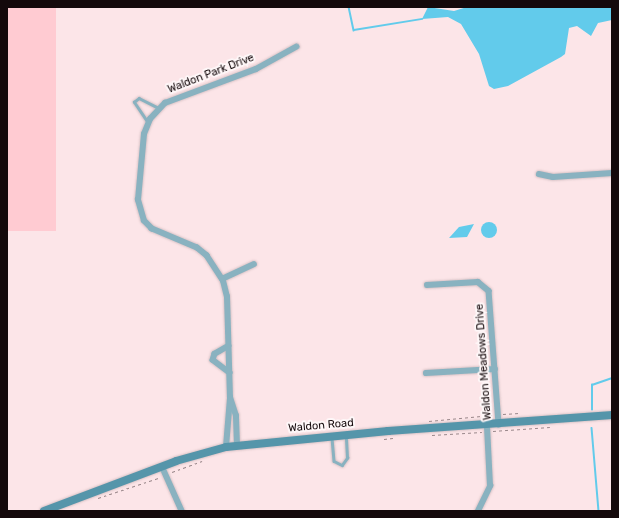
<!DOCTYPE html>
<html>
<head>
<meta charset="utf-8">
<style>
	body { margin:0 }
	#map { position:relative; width:619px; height:518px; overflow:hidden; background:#fce5e8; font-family:Rubik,sans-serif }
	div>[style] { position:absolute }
	.green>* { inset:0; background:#ffcbd2; transform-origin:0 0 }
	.water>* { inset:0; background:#62cbeb }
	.round { border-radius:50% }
	.stream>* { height:1.5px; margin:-0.75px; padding:0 0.75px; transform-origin:0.75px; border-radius:0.75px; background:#62cbeb }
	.path>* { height:1px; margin-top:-0.5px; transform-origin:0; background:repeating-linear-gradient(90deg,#9a888b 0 3px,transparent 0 6px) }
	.roads { filter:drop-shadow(0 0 1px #d7c2c5) drop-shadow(0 0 1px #d7c2c5) }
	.lane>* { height:2.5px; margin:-1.25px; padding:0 1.25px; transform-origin:1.25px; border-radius:1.25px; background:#89b2c0 }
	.street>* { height:5.5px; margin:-2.75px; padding:0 2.75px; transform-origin:2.75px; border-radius:2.75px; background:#89b2c0 }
	.secondary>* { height:8px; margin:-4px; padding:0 4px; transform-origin:4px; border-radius:4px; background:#5595aa }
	span { translate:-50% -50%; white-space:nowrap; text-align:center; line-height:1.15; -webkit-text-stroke:4px #fef7f8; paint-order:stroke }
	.street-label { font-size:11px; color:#14090b }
	.frame { position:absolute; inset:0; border:8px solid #14090b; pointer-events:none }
</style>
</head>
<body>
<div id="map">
	<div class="green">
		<div style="left:7px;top:7px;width:49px;height:224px"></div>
	</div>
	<div class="water">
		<div style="clip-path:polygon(428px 7px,454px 11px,467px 7px,612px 7px,612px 20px,598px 23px,591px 36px,577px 26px,569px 28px,565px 54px,561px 57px,508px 86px,494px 89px,489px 86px,479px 54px,461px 24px,448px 17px,422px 19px)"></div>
		<div class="round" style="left:481px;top:222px;width:16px;height:16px"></div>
		<div style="clip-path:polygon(474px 224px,467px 237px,449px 238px,459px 227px)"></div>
	</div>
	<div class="stream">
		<div style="left:349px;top:7px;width:24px;rotate:78deg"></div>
		<div style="left:354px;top:30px;width:69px;rotate:-9.2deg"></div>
		<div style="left:592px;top:410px;width:25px;rotate:-90deg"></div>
		<div style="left:592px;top:385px;width:21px;rotate:-19deg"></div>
		<div style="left:592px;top:428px;width:83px;rotate:85.2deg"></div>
	</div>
	<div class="path">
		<div style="left:503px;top:414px;width:16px;rotate:-4deg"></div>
		<div style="left:429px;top:421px;width:63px;rotate:-5.4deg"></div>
		<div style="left:493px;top:431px;width:57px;rotate:-4deg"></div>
		<div style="left:432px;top:435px;width:50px;rotate:-3.4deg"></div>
		<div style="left:384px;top:439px;width:9px;rotate:-6deg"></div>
		<div style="left:172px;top:472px;width:32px;rotate:-20deg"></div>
		<div style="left:98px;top:498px;width:66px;rotate:-18.4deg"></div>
	</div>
	<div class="roads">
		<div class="lane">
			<div style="left:148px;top:123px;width:25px;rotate:-124deg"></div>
			<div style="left:134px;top:102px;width:6px;rotate:-39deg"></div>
			<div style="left:139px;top:98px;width:22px;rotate:27deg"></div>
			<div style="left:332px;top:438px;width:23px;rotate:85deg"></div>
			<div style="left:334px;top:461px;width:9px;rotate:27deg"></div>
			<div style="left:342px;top:465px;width:9px;rotate:-54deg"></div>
			<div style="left:347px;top:458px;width:21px;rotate:-93deg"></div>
		</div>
		<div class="street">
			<div style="left:539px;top:174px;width:14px;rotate:12deg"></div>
			<div style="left:553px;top:177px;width:59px;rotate:-3.9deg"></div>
			<div style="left:222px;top:279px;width:35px;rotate:-25deg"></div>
			<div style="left:427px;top:285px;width:51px;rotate:-3.4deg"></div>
			<div style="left:478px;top:282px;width:14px;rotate:39deg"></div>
			<div style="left:489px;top:291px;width:134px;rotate:85.7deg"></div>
			<div style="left:229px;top:346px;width:16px;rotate:150deg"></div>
			<div style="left:215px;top:354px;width:6px;rotate:108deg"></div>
			<div style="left:213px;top:360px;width:21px;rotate:37deg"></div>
			<div style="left:426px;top:373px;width:69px;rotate:-3.3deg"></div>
			<div style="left:237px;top:446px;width:30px;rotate:-92deg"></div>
			<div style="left:236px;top:416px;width:19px;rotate:-108deg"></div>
			<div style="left:230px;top:398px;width:101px;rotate:-91.7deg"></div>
			<div style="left:227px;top:297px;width:16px;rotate:-104deg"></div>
			<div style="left:223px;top:281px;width:30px;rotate:-123deg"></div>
			<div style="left:207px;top:256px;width:13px;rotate:-141deg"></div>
			<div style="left:197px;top:248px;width:49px;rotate:-157.1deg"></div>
			<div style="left:152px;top:229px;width:11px;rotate:-135deg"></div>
			<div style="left:144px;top:221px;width:22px;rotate:-106deg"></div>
			<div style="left:138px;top:200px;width:66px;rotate:-84.8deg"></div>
			<div style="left:144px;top:134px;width:16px;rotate:-68deg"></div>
			<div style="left:150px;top:119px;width:22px;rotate:-47deg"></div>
			<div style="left:165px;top:103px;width:97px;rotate:-20.5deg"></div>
			<div style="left:256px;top:69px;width:46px;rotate:-28.8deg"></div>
			<div style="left:226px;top:447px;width:49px;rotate:-85.3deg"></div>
			<div style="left:162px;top:466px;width:49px;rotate:66deg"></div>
			<div style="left:478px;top:511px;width:28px;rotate:-64deg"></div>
			<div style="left:490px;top:486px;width:60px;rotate:-92.9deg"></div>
		</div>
		<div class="secondary">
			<div style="left:44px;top:511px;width:141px;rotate:-20.7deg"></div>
			<div style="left:176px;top:461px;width:52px;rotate:-15.6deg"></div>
			<div style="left:226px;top:447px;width:163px;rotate:-5.6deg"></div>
			<div style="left:388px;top:431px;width:225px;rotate:-4.1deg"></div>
		</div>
	</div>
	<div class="street-label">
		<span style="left:211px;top:74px;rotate:-21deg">Waldon Park Drive</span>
		<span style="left:484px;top:362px;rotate:-94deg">Waldon Meadows Drive</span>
		<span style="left:321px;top:426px;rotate:-5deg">Waldon Road</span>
	</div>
	<div class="frame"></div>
</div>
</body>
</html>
